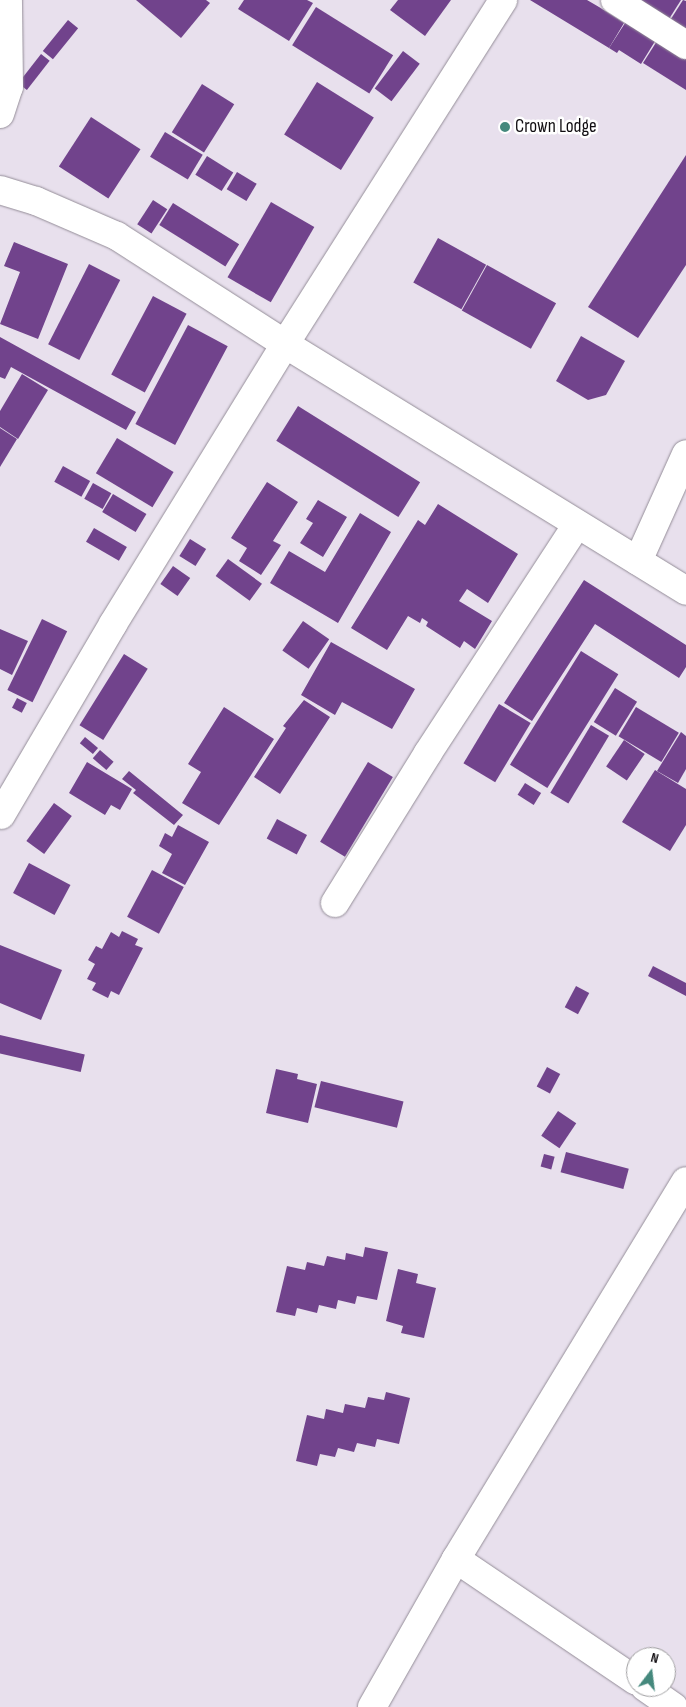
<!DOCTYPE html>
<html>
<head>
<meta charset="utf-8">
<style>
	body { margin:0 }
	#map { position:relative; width:686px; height:1707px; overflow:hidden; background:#e8e0ed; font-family:"Sofia Sans Condensed",sans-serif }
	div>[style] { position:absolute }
	.building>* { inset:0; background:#71438c; transform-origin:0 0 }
	.roads { filter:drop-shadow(0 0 1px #948d98) drop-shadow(0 0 1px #948d98) }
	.street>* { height:28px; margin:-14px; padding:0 14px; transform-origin:14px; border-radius:14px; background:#fff }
	.dots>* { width:14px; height:14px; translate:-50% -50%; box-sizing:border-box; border:2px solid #fff; border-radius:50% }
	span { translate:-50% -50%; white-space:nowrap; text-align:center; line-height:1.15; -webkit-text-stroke:5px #fff; paint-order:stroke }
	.poi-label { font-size:19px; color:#100d11 }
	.left { translate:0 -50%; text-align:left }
	.north { position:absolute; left:626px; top:1647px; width:50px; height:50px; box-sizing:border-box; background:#fff; border:1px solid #9f9ea0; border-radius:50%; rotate:15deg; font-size:14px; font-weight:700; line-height:20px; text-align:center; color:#100d11 }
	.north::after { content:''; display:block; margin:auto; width:18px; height:22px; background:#45897d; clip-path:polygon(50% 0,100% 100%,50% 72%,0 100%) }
</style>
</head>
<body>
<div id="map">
	<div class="building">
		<div style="clip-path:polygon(136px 0,206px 0,210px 3px,181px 38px)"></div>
		<div style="clip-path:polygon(244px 0,307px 0,313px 3px,289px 41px,238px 9px)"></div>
		<div style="clip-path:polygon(398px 0,451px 0,425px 36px,390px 10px)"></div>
		<div style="clip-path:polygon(530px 0,587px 0,599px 7px,594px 15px,599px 7px,624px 23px,609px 48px)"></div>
		<div style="clip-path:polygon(638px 0,681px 0,669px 19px)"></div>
		<div style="clip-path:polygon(683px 0,686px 1px,686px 32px,669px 22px)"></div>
		<div style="left:316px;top:7px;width:91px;height:45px;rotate:32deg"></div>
		<div style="left:68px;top:20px;width:13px;height:40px;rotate:39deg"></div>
		<div style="clip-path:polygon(627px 20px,657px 38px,641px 64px,619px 50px,617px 53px,609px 48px)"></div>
		<div style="clip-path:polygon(657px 41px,686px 59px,686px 90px,643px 63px)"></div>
		<div style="left:403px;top:51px;width:21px;height:47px;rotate:37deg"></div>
		<div style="left:41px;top:54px;width:11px;height:37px;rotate:38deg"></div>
		<div style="left:317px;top:82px;width:67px;height:62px;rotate:32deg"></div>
		<div style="left:202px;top:84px;width:38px;height:57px;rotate:32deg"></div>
		<div style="left:91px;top:117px;width:59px;height:59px;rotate:33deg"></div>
		<div style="left:165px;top:132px;width:44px;height:29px;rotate:31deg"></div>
		<div style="clip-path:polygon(686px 155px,686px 265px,638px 338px,588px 307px)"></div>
		<div style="left:207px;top:156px;width:31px;height:22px;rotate:32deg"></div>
		<div style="left:237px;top:172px;width:23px;height:20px;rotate:31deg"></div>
		<div style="left:153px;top:200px;width:17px;height:29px;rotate:33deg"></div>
		<div style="left:271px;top:202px;width:50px;height:87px;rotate:30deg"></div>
		<div style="left:173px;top:203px;width:78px;height:26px;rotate:32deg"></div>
		<div style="left:438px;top:238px;width:55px;height:51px;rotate:29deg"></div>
		<div style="clip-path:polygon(14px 242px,68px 264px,38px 339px,0 324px,20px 272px,4px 266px)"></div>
		<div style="left:89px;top:264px;width:35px;height:90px;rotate:27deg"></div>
		<div style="left:487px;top:265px;width:79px;height:52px;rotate:29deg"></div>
		<div style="left:153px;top:296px;width:38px;height:89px;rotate:28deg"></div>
		<div style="left:188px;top:325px;width:45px;height:112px;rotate:28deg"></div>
		<div style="clip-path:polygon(581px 336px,625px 361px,606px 395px,588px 400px,556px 381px)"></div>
		<div style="clip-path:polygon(0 337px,136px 412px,126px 430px,11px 367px,5px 379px,0 377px)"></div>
		<div style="clip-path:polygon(22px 374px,48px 390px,18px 439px,0 427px,0 411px)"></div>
		<div style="left:298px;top:406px;width:144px;height:41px;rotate:32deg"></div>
		<div style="clip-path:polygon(0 428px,17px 439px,0 467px)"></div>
		<div style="left:117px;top:438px;width:66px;height:41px;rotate:31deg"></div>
		<div style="left:63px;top:466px;width:31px;height:18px;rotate:29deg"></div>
		<div style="clip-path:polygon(267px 482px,298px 502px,273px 541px,281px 545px,261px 575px,239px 561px,247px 548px,231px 538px)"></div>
		<div style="left:93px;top:483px;width:21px;height:18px;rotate:29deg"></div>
		<div style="left:113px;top:494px;width:39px;height:21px;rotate:31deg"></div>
		<div style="clip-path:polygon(318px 500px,347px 517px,323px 557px,300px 543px,313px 523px,306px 519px)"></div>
		<div style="clip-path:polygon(438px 504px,518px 554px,488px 603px,467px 589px,459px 601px,492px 621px,475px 649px,464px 641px,460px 648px,426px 626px,428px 622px,422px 618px,420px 623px,408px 616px,387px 650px,351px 628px,418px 520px,425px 525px)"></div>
		<div style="clip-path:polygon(360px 513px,391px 532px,338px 623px,270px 583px,289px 551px,325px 572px)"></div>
		<div style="left:94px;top:528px;width:38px;height:16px;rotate:30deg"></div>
		<div style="left:190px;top:539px;width:19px;height:20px;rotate:32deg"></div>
		<div style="left:228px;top:559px;width:42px;height:21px;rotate:36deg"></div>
		<div style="left:173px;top:566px;width:21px;height:22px;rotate:35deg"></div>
		<div style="clip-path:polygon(584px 580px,686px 645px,686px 667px,679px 678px,595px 624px,532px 721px,504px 703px)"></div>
		<div style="left:42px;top:619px;width:28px;height:79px;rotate:26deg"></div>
		<div style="left:303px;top:621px;width:32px;height:36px;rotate:35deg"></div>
		<div style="clip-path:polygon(0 629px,28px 641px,12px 675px,0 669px)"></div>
		<div style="clip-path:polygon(331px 642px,415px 689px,392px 729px,342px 702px,335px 715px,301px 695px)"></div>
		<div style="left:581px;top:651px;width:44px;height:134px;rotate:32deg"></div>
		<div style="left:124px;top:654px;width:28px;height:84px;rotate:32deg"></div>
		<div style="left:615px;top:688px;width:26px;height:40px;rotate:32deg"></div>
		<div style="left:17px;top:698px;width:11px;height:11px;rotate:27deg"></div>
		<div style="clip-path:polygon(304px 700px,330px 717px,280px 794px,254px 777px,286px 728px,283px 726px)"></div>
		<div style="left:499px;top:704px;width:37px;height:69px;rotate:31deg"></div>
		<div style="clip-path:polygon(224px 707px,274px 739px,219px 825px,182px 803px,201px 772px,188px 764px)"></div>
		<div style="left:636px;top:707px;width:50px;height:34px;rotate:31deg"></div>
		<div style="left:591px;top:725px;width:21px;height:79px;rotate:31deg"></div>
		<div style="clip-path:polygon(681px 732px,686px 736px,686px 769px,678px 783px,657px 771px)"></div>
		<div style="left:85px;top:737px;width:17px;height:8px;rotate:40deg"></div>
		<div style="left:624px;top:740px;width:25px;height:32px;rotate:34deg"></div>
		<div style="left:100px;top:750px;width:18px;height:11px;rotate:41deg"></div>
		<div style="clip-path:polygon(87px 762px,132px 789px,120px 810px,111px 805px,105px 815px,69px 793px)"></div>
		<div style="left:368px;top:762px;width:29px;height:93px;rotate:31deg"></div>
		<div style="clip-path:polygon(655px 770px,686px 789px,686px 825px,670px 851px,622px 822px)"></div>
		<div style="clip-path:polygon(129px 771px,183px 815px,174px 825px,133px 793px,136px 790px,122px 779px)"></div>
		<div style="left:525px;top:783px;width:19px;height:14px;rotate:32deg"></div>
		<div style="left:54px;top:803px;width:22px;height:47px;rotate:36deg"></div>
		<div style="left:277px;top:819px;width:34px;height:22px;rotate:28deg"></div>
		<div style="clip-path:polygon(178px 825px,209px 842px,185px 885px,162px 873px,172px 854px,159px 846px,165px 833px,172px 837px)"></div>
		<div style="left:29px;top:863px;width:47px;height:34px;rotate:28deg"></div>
		<div style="left:152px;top:870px;width:36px;height:53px;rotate:28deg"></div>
		<div style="clip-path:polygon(122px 931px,138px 939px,135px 945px,143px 948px,119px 995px,111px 991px,108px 998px,92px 990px,96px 983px,87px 979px,95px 964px,88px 960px,96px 946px,102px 949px,111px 932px,119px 937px)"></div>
		<div style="clip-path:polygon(0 945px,62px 970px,41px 1020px,0 1003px)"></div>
		<div style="clip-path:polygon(653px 966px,686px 983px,686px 996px,648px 976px)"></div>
		<div style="left:576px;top:986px;width:15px;height:24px;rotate:28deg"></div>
		<div style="left:0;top:1035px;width:87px;height:18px;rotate:13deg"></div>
		<div style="left:547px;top:1067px;width:15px;height:22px;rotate:28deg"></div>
		<div style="clip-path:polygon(276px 1069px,298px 1074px,297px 1079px,317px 1084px,308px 1123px,266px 1113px)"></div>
		<div style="left:321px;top:1081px;width:85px;height:27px;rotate:14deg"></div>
		<div style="left:558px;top:1111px;width:22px;height:30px;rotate:34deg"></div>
		<div style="left:566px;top:1152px;width:65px;height:21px;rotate:15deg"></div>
		<div style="left:544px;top:1154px;width:11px;height:13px;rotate:15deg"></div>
		<div style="clip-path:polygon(365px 1247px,388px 1252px,377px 1300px,357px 1296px,355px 1304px,338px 1300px,336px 1309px,319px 1305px,317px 1313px,297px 1308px,295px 1316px,276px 1312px,287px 1266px,305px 1270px,307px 1262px,324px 1266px,327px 1256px,345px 1260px,346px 1253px,363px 1257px)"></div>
		<div style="clip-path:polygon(398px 1269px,418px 1274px,416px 1283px,436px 1288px,424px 1338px,401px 1333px,403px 1326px,386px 1321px)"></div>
		<div style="clip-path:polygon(386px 1392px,410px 1398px,399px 1444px,377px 1439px,375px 1447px,357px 1443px,354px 1452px,338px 1448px,335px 1457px,320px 1454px,317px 1466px,296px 1461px,307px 1415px,324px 1419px,326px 1409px,343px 1413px,345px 1404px,365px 1408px,368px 1397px,384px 1400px)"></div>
	</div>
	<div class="roads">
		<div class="street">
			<div style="left:615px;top:0;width:84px;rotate:32.4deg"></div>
			<div style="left:0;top:114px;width:28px;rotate:-72deg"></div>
			<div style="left:9px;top:87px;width:87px;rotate:-90.7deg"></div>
			<div style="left:0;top:190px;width:38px;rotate:17deg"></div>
			<div style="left:36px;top:201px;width:88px;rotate:23.4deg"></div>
			<div style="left:117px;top:236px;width:200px;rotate:32.7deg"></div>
			<div style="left:285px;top:344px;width:471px;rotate:31.6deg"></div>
			<div style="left:638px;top:561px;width:117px;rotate:-65.8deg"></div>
			<div style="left:1px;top:815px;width:221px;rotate:-59.6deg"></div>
			<div style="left:113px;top:624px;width:329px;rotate:-58.4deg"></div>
			<div style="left:285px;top:344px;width:407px;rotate:-57.6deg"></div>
			<div style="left:335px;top:903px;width:176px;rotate:-58.2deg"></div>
			<div style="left:428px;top:753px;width:273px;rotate:-56.9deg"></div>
			<div style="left:456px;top:1559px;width:217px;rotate:34.1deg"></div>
			<div style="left:645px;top:1687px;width:35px;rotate:35deg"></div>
			<div style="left:372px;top:1707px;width:170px;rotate:-60.4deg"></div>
			<div style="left:456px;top:1559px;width:442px;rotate:-58.7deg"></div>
		</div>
	</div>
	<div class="dots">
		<div style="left:505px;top:127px;background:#45897d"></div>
	</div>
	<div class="poi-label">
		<span class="left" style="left:515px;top:127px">Crown Lodge</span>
	</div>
	<div class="north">N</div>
</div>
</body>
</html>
